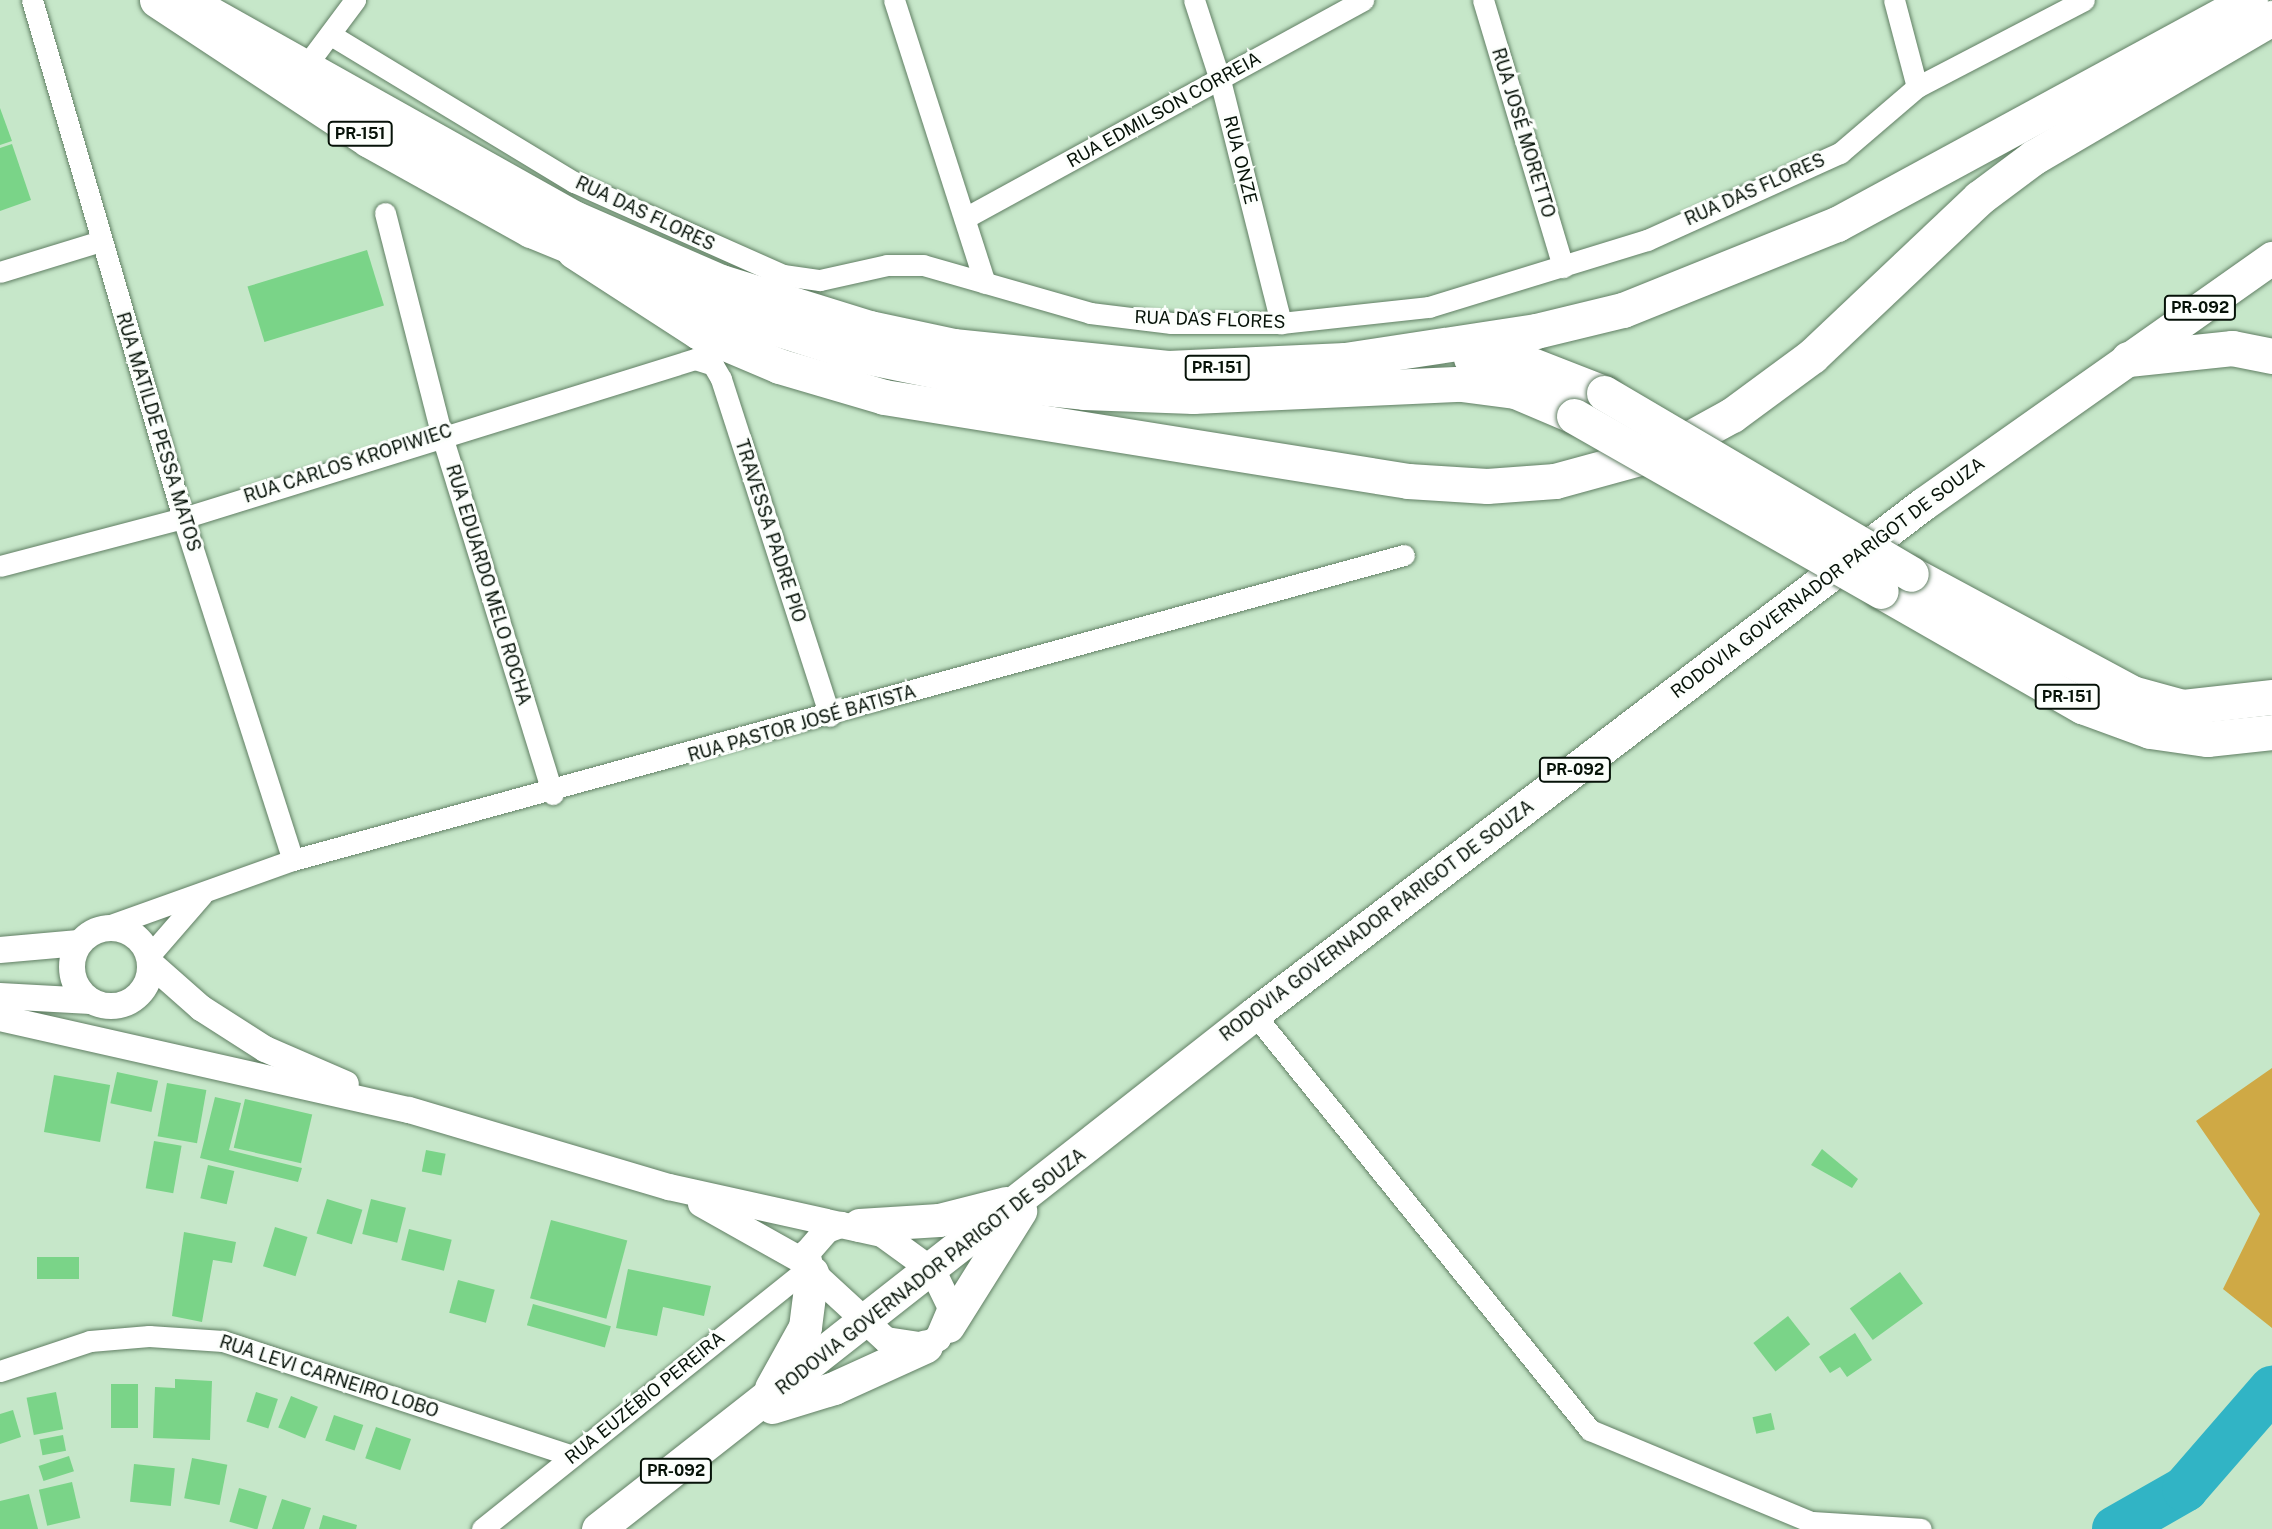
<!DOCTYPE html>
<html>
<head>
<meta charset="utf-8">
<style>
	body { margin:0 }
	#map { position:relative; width:2272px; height:1529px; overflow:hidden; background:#c6e7c9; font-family:"Public Sans",sans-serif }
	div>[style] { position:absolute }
	.green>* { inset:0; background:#cfa945 }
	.river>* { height:46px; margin:-23px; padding:0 23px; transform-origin:23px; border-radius:23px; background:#31b4c5 }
	.building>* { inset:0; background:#7ad488; transform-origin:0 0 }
	.roads { filter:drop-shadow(0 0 2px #617f64) drop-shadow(0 0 2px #617f64) }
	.minor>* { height:21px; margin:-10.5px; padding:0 10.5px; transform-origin:10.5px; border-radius:10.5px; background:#fff }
	.tertiary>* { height:26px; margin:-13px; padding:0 13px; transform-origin:13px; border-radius:13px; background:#fff }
	.tertiary>.ring { margin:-13px; padding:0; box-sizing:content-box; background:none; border:26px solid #fff; border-radius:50% }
	.primary>* { height:33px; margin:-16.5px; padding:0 16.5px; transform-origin:16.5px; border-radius:16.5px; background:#fff }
	.trunk>* { height:35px; margin:-17.5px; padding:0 17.5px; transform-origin:17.5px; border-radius:17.5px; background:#fff }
	.bridges { filter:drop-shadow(0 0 2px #617f64) drop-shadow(0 0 2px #617f64) }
	.trunk-bridge>* { height:35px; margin:-17.5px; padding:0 17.5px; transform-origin:17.5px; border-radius:17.5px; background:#fff }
	span { translate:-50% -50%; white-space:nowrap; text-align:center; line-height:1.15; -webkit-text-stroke:6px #fcfffc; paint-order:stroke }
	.shield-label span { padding:2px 5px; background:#fcfffc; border:2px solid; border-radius:5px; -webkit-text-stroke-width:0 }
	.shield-label { font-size:16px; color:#061208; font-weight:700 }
	.street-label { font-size:18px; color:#061208 }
</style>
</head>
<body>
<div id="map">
	<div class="green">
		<div style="clip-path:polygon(2272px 1068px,2272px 1328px,2223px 1289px,2260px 1214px,2196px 1121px)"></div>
	</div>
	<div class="river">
		<div style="left:2115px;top:1529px;width:81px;rotate:-29.7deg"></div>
		<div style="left:2185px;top:1489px;width:133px;rotate:-49deg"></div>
	</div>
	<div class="building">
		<div style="clip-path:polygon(0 108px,12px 141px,0 145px)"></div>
		<div style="clip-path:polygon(12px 144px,31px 200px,0 211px,0 148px)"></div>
		<div style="left:367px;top:250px;width:58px;height:125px;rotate:73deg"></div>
		<div style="left:117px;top:1072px;width:42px;height:32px;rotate:12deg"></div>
		<div style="left:54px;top:1075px;width:57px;height:58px;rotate:10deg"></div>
		<div style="left:167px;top:1083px;width:40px;height:54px;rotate:10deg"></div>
		<div style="clip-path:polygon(215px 1097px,241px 1103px,229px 1150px,302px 1168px,298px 1182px,200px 1158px)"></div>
		<div style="left:245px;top:1099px;width:69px;height:50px;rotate:13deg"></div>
		<div style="left:154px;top:1141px;width:28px;height:48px;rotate:10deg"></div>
		<div style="clip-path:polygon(1822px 1149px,1858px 1179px,1852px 1188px,1811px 1165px)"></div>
		<div style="left:426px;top:1150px;width:20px;height:22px;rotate:11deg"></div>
		<div style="left:208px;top:1165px;width:27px;height:34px;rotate:13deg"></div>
		<div style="left:327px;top:1199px;width:37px;height:36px;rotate:17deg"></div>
		<div style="left:371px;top:1199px;width:36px;height:36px;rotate:14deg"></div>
		<div style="left:551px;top:1220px;width:79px;height:81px;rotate:15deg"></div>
		<div style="left:275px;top:1227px;width:34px;height:41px;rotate:17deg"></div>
		<div style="left:409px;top:1229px;width:44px;height:32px;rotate:14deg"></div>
		<div style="clip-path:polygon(184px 1232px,236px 1242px,232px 1263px,213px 1260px,202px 1322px,172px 1316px)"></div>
		<div style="left:37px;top:1257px;width:42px;height:22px"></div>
		<div style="clip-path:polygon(628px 1269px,711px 1286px,704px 1316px,663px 1307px,657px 1336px,616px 1328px)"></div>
		<div style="left:1900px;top:1272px;width:39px;height:62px;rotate:54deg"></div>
		<div style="left:458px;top:1280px;width:38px;height:34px;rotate:15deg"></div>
		<div style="left:533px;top:1304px;width:81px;height:22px;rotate:16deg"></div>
		<div style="left:1788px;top:1316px;width:36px;height:44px;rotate:52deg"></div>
		<div style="clip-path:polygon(1855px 1333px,1872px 1360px,1847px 1377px,1840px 1367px,1830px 1373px,1819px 1357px)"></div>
		<div style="clip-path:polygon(175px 1379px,212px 1381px,210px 1440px,153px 1438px,155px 1387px,175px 1388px)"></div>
		<div style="left:111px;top:1384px;width:27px;height:44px"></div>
		<div style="left:56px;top:1392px;width:38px;height:30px;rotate:79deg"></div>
		<div style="left:256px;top:1392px;width:23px;height:31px;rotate:18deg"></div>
		<div style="left:291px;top:1396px;width:29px;height:34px;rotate:22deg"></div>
		<div style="clip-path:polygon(13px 1410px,21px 1437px,0 1444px,0 1414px)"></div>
		<div style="left:1771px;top:1413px;width:17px;height:19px;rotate:77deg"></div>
		<div style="left:334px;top:1415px;width:31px;height:27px;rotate:19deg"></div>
		<div style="left:376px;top:1427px;width:37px;height:33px;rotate:19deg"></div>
		<div style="left:63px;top:1435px;width:16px;height:24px;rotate:79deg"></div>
		<div style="left:69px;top:1456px;width:16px;height:32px;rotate:72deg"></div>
		<div style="left:192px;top:1458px;width:36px;height:41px;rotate:11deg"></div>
		<div style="left:134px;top:1464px;width:41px;height:38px;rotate:6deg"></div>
		<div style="left:72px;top:1482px;width:37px;height:34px;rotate:77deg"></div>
		<div style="left:239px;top:1488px;width:29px;height:35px;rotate:16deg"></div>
		<div style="clip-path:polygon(29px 1494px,38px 1529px,0 1529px,0 1501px)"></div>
		<div style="clip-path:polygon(282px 1499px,311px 1508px,304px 1529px,272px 1529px)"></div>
		<div style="clip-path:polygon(323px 1515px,357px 1525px,356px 1529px,319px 1529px)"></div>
	</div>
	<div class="roads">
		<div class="minor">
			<div style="left:32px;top:0;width:540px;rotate:73.75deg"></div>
			<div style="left:183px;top:518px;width:359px;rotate:72.2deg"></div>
			<div style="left:894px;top:0;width:297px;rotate:72.2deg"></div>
			<div style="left:1194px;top:0;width:84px;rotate:72deg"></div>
			<div style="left:1220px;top:80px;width:251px;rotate:75.9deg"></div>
			<div style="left:1483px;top:0;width:279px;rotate:73.3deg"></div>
			<div style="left:1894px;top:0;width:90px;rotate:75.2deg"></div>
			<div style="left:331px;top:35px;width:284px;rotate:31.2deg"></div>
			<div style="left:574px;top:182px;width:229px;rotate:24deg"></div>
			<div style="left:783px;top:275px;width:37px;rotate:8deg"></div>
			<div style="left:820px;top:280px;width:69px;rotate:-12.6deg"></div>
			<div style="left:887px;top:265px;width:36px"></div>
			<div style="left:923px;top:265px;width:174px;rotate:16deg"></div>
			<div style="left:1090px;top:313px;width:82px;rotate:7deg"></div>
			<div style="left:1171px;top:323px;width:110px"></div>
			<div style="left:1281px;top:323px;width:149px;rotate:-6.2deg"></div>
			<div style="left:1429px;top:307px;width:228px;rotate:-17.1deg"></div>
			<div style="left:1647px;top:240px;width:212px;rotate:-24.3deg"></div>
			<div style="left:1840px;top:153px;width:101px;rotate:-40.6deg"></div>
			<div style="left:1917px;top:87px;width:188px;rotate:-27.5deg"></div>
			<div style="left:305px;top:67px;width:84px;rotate:-53.3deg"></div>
			<div style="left:385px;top:213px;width:227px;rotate:75.7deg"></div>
			<div style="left:441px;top:433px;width:378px;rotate:72.8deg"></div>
			<div style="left:965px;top:218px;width:454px;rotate:-28.7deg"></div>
			<div style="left:0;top:272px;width:106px;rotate:-17.1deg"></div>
			<div style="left:0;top:566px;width:189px;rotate:-14.7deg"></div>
			<div style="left:183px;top:518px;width:536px;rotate:-17.25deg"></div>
			<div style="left:695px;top:359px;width:19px;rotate:18deg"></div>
			<div style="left:713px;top:365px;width:16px;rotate:60deg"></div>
			<div style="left:721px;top:379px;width:354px;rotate:72.1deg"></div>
			<div style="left:97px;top:930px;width:208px;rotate:-19.7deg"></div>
			<div style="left:293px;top:860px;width:1152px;rotate:-15.35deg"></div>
			<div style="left:149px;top:956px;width:81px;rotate:-49deg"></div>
			<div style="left:1254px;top:1014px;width:535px;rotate:51.07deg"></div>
			<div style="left:1590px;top:1430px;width:239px;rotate:22.6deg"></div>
			<div style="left:1811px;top:1522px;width:110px;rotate:3.6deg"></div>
			<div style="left:0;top:1371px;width:95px;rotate:-18.4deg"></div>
			<div style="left:90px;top:1341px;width:59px;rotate:-4.8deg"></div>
			<div style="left:149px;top:1336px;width:74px;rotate:3.9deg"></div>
			<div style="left:223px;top:1341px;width:368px;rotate:18.2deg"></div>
			<div style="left:482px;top:1529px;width:418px;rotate:-38.7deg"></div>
		</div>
		<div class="tertiary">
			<div class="ring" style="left:72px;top:928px;width:52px;height:52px"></div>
			<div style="left:0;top:950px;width:79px;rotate:-5.1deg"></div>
			<div style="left:150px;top:963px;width:68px;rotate:41.4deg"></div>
			<div style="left:201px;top:1008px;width:76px;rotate:32.6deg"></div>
			<div style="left:265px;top:1049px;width:88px;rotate:23.4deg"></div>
			<div style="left:0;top:996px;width:91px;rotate:3.1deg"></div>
			<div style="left:0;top:1018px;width:419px;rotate:12.7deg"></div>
			<div style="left:409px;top:1110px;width:271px;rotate:16.5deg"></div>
			<div style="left:669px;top:1187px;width:176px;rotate:12.5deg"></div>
			<div style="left:701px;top:1204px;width:120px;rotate:29.3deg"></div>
			<div style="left:841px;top:1225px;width:42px;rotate:12.4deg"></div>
			<div style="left:882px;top:1234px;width:63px;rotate:36deg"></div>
			<div style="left:933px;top:1271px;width:41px;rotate:64.1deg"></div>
			<div style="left:951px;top:1308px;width:33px;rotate:113deg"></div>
			<div style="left:938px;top:1338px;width:14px;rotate:146deg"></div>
			<div style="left:926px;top:1346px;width:40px;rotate:-171.5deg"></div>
			<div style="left:886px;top:1340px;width:100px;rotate:-137.4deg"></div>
			<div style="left:812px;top:1272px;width:20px;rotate:-105deg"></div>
			<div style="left:807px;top:1253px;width:30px;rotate:-49deg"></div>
			<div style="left:827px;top:1230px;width:15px;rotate:-20deg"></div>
		</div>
		<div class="primary">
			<div style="left:859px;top:1225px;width:80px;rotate:-3.6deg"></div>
			<div style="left:939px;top:1220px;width:69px;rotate:-14.2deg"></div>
			<div style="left:948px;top:1326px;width:136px;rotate:-57.9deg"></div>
			<div style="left:771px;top:1388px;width:70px;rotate:-60.9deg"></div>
			<div style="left:805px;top:1327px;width:55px;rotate:-82.7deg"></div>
			<div style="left:772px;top:1407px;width:65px;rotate:-17deg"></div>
			<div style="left:834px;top:1388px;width:101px;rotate:-24.5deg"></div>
			<div style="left:598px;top:1529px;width:834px;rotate:-38.13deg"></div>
			<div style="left:1254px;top:1014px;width:841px;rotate:-37.32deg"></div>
			<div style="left:1923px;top:504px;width:427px;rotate:-35.2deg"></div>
		</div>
		<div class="trunk">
			<div style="left:157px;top:0;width:254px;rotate:33.4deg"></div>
			<div style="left:369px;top:140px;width:185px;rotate:29.1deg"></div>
			<div style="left:531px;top:230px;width:235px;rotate:22.3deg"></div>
			<div style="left:748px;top:319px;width:118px;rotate:17.8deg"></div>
			<div style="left:860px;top:355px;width:140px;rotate:11.6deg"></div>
			<div style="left:997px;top:383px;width:87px;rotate:5.9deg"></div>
			<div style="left:1084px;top:392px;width:109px;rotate:2.1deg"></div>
			<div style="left:1193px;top:396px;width:268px;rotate:-2.6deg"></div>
			<div style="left:1461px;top:384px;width:54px;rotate:7.4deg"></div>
			<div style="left:1515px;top:391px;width:64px;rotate:23deg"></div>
			<div style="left:185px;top:0;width:448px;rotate:29.3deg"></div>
			<div style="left:576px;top:219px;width:158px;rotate:23.5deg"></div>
			<div style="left:721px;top:282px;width:156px;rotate:17.2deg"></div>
			<div style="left:870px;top:328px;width:85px;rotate:12.2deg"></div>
			<div style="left:953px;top:346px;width:216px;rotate:5.8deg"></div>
			<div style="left:1168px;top:368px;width:177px;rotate:-2.6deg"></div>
			<div style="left:1345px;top:360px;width:193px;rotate:-8.6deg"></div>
			<div style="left:1536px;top:331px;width:89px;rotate:-13.6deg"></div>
			<div style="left:1623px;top:310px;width:231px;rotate:-21.9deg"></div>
			<div style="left:1837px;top:224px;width:470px;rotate:-28.5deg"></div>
			<div style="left:574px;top:251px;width:149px;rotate:32.9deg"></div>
			<div style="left:699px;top:332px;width:87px;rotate:23deg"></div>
			<div style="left:779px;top:366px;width:109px;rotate:16.4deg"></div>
			<div style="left:884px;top:397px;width:531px;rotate:9.11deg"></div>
			<div style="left:1408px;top:481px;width:79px;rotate:3.6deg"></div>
			<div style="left:1487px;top:486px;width:68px;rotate:-4.2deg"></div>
			<div style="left:1555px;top:481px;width:117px;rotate:-15.3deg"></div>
			<div style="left:1668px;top:450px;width:73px;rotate:-28.7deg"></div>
			<div style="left:1732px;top:415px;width:99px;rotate:-36.4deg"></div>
			<div style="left:1812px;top:356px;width:230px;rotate:-43.4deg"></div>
			<div style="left:1979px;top:198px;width:69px;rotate:-36.7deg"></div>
			<div style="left:2034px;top:157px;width:276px;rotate:-30.3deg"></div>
			<div style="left:1471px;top:358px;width:43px"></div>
			<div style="left:1514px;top:358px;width:97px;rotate:21.3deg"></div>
			<div style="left:2128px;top:359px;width:105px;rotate:-6deg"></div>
			<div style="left:2232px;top:348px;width:41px;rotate:11.3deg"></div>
			<div style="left:1911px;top:574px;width:251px;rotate:28.3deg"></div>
			<div style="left:2132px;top:693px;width:53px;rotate:15.4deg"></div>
			<div style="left:2183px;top:707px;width:90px;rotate:-6.4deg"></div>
			<div style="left:1881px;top:591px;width:232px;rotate:29.8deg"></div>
			<div style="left:2082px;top:706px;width:72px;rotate:20.2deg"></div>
			<div style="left:2150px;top:731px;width:58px;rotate:8deg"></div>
			<div style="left:2207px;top:739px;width:65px;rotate:-6.1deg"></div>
		</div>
	</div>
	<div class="bridges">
		<div class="trunk-bridge">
			<div style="left:1604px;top:393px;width:356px;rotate:30.5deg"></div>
			<div style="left:1574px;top:416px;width:353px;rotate:29.7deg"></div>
		</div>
	</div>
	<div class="shield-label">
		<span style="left:360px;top:134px">PR-151</span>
		<span style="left:2200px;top:308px">PR-092</span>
		<span style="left:1217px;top:368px">PR-151</span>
		<span style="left:2067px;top:697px">PR-151</span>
		<span style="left:1575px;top:770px">PR-092</span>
		<span style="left:676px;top:1471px">PR-092</span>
	</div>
	<div class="street-label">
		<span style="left:1164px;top:110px;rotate:-29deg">RUA EDMILSON CORREIA</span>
		<span style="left:1523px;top:133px;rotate:73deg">RUA JOSÉ MORETTO</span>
		<span style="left:1240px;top:160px;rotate:76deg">RUA ONZE</span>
		<span style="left:1755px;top:190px;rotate:-24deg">RUA DAS FLORES</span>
		<span style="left:645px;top:214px;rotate:25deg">RUA DAS FLORES</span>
		<span style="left:1210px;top:320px;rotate:2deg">RUA DAS FLORES</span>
		<span style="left:158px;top:432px;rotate:73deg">RUA MATILDE PESSA MATOS</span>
		<span style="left:348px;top:464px;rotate:-18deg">RUA CARLOS KROPIWIEC</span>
		<span style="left:770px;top:531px;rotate:72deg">TRAVESSA PADRE PIO</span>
		<span style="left:1828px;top:578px;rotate:-37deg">RODOVIA GOVERNADOR PARIGOT DE SOUZA</span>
		<span style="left:488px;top:585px;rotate:73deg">RUA EDUARDO MELO ROCHA</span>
		<span style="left:802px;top:724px;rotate:-16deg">RUA PASTOR JOSÉ BATISTA</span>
		<span style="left:1377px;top:921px;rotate:-37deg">RODOVIA GOVERNADOR PARIGOT DE SOUZA</span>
		<span style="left:931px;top:1272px;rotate:-38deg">RODOVIA GOVERNADOR PARIGOT DE SOUZA</span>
		<span style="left:329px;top:1377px;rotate:18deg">RUA LEVI CARNEIRO LOBO</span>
		<span style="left:645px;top:1398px;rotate:-39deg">RUA EUZÉBIO PEREIRA</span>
	</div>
</div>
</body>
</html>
